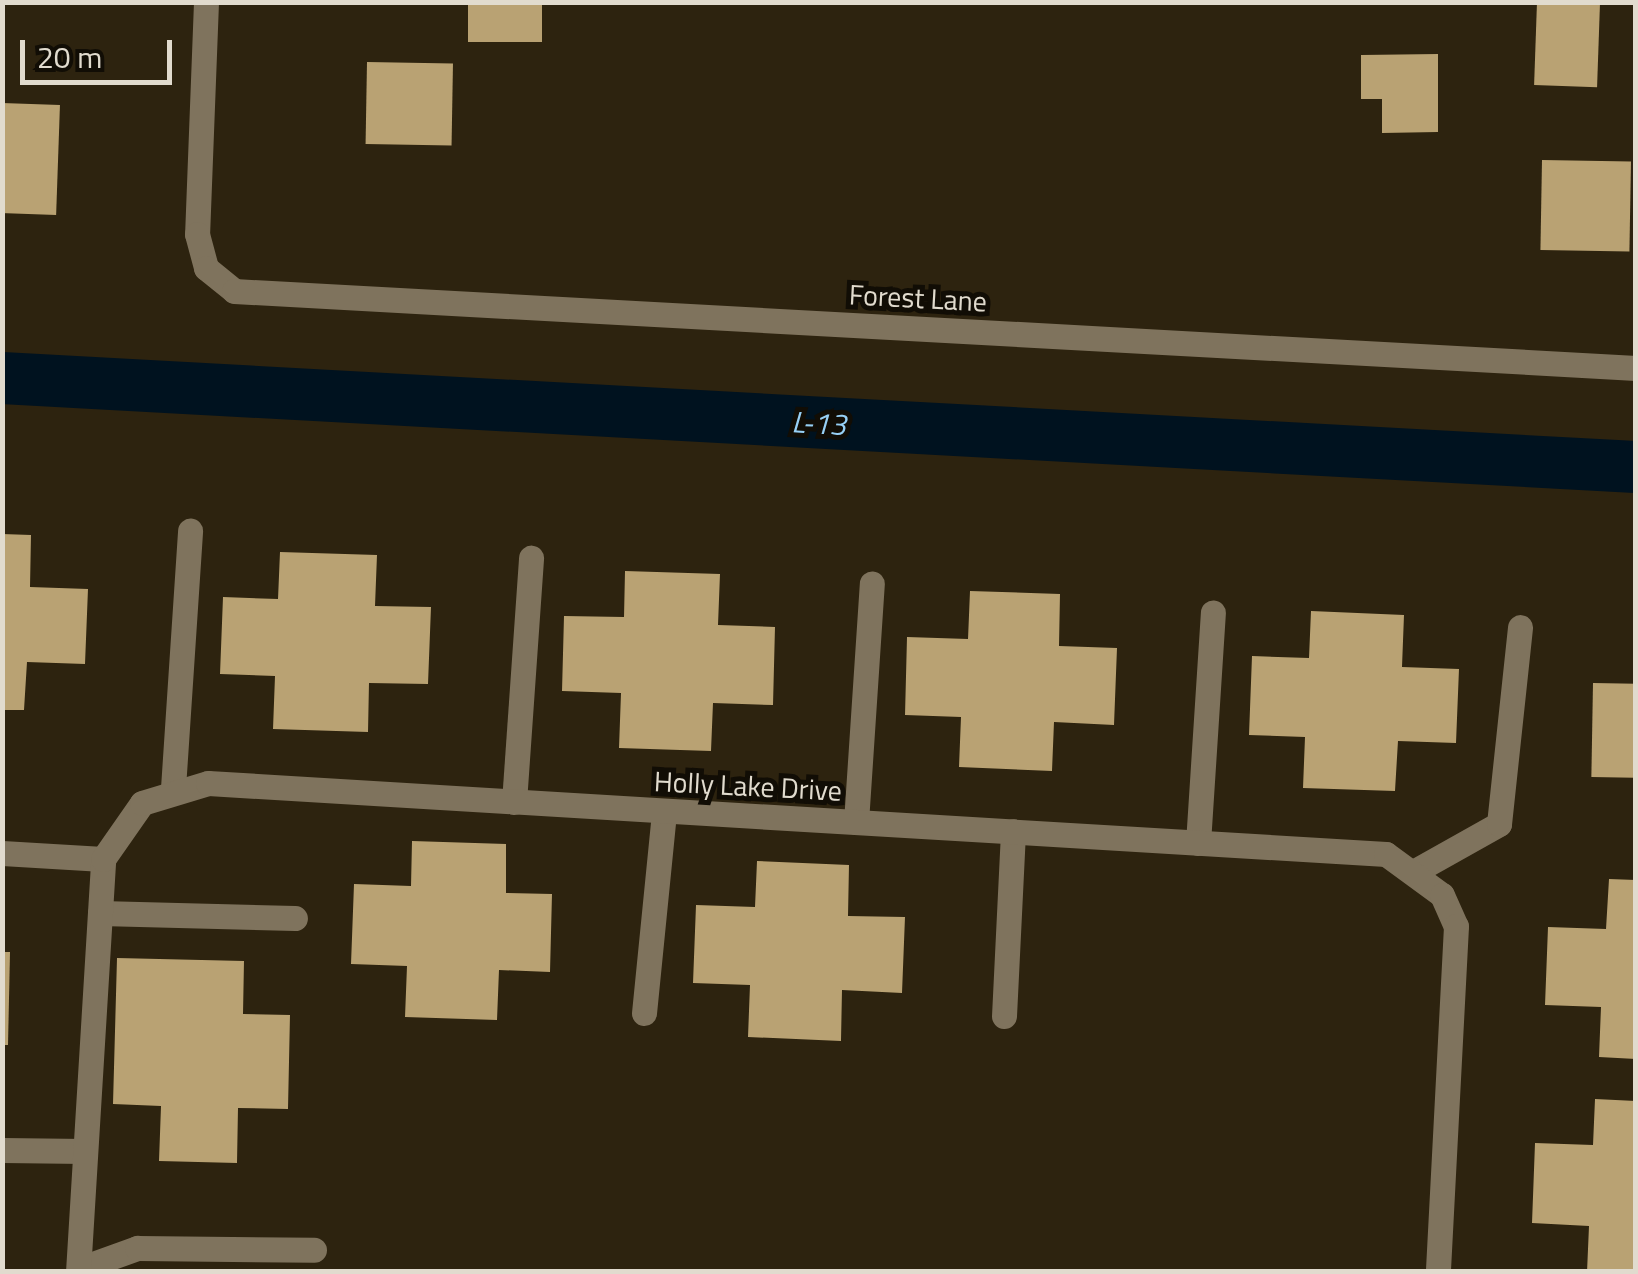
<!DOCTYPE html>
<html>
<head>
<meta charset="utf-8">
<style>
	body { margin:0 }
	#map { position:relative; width:1638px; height:1274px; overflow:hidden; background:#2d230f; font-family:"Titillium Web",sans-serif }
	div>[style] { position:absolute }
	.canal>* { height:52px; margin:-26px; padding:0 26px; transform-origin:26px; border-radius:26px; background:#00121f }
	.building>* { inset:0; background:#b9a273; transform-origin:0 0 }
	.lane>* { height:25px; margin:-12.5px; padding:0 12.5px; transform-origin:12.5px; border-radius:12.5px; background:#7f735d }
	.street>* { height:25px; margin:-12.5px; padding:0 12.5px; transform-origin:12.5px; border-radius:12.5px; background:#7f735d }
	span { translate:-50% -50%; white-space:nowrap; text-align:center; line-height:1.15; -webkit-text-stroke:10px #110d05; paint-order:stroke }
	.street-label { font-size:28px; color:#e1dbce }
	.water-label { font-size:30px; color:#97d0f5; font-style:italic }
	.frame { position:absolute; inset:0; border:5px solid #e1dbce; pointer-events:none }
	.scale { position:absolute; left:20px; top:40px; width:152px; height:45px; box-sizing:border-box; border:5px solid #e1dbce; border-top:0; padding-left:12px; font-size:30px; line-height:35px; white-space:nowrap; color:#e1dbce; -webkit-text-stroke:8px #110d05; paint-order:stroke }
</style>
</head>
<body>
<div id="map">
	<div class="canal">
		<div style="left:2px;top:378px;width:1636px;rotate:3.12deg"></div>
	</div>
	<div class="building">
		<div style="left:468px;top:2px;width:74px;height:40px"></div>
		<div style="left:1537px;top:2px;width:63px;height:83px;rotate:2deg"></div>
		<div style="clip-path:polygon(1438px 54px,1438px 132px,1382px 133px,1382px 99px,1361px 99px,1361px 55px)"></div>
		<div style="left:367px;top:62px;width:86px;height:82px;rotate:1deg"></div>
		<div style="left:2px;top:103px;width:58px;height:110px;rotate:2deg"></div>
		<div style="left:1542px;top:160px;width:89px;height:90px;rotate:1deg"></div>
		<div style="clip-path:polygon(2px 534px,31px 535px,30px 587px,88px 589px,85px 664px,27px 662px,24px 710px,2px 710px)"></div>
		<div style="clip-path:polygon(280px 552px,377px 555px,375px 606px,431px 607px,428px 684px,369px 683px,368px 732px,273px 729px,275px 676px,220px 674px,223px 597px,278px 599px)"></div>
		<div style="clip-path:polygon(625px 571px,720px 574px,718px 625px,775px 627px,773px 705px,713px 703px,711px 751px,619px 748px,621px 693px,562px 691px,564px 616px,624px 617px)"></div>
		<div style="clip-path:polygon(970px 591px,1060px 594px,1059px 646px,1117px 648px,1114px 725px,1054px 722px,1052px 771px,959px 767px,961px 717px,905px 715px,907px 637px,968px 639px)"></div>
		<div style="clip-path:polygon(1311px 611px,1404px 615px,1402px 667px,1459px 669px,1456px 743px,1398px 741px,1395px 791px,1303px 788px,1305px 737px,1249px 735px,1252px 656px,1309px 658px)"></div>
		<div style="left:1593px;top:683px;width:43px;height:94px;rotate:1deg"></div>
		<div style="clip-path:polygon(412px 841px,506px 844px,506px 893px,552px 894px,550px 972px,499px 970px,497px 1020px,405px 1017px,407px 966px,351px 964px,354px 884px,411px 886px)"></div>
		<div style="clip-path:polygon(757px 861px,849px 865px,848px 916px,905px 917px,902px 993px,842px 990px,841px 1041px,748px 1037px,750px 985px,693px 983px,696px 905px,755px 907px)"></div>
		<div style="clip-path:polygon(1609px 879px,1636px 880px,1636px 1059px,1599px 1057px,1601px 1007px,1545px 1005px,1548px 927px,1606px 929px)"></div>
		<div style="clip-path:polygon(2px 952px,10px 952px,8px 1045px,2px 1045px)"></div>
		<div style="clip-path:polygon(117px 958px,244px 961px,243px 1014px,290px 1015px,288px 1109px,238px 1108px,237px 1163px,159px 1161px,161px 1106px,113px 1104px)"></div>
		<div style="clip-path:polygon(1595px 1099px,1636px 1101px,1636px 1272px,1587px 1272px,1589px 1226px,1532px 1223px,1535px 1143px,1593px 1145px)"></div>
	</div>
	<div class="lane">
		<div style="left:173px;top:788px;width:258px;rotate:-86.2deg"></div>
		<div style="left:514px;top:802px;width:245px;rotate:-86deg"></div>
		<div style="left:856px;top:822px;width:239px;rotate:-86.2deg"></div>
		<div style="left:1198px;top:843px;width:231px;rotate:-86.3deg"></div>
		<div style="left:2px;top:853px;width:101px;rotate:3.4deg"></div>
		<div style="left:1417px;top:870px;width:94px;rotate:-29.3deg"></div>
		<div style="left:1499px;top:824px;width:198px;rotate:-83.9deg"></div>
		<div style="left:100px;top:913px;width:195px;rotate:1.5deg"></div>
		<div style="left:644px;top:1013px;width:203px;rotate:-84.3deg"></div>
		<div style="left:1004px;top:1016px;width:185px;rotate:-87.2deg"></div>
		<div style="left:2px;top:1150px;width:83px;rotate:0.7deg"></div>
		<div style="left:79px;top:1269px;width:62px;rotate:-19.9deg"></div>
		<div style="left:137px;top:1248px;width:177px;rotate:0.6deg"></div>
	</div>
	<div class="street">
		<div style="left:206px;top:2px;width:232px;rotate:92.2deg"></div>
		<div style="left:197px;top:234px;width:35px;rotate:75deg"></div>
		<div style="left:206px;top:268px;width:36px;rotate:39deg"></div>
		<div style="left:234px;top:291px;width:1404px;rotate:3.14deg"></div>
		<div style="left:78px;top:1272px;width:414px;rotate:-86.5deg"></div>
		<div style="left:103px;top:859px;width:68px;rotate:-55.1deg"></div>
		<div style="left:142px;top:803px;width:69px;rotate:-16.9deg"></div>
		<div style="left:208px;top:783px;width:1180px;rotate:3.45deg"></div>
		<div style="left:1386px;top:854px;width:69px;rotate:36.2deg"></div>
		<div style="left:1442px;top:895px;width:34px;rotate:66deg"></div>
		<div style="left:1456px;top:926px;width:346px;rotate:93deg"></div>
	</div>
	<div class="street-label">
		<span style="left:918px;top:298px;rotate:3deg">Forest Lane</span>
		<span style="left:748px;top:786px;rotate:3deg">Holly Lake Drive</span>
	</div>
	<div class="water-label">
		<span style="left:819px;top:423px;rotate:3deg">L-13</span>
	</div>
	<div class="frame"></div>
	<div class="scale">20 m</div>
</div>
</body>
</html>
